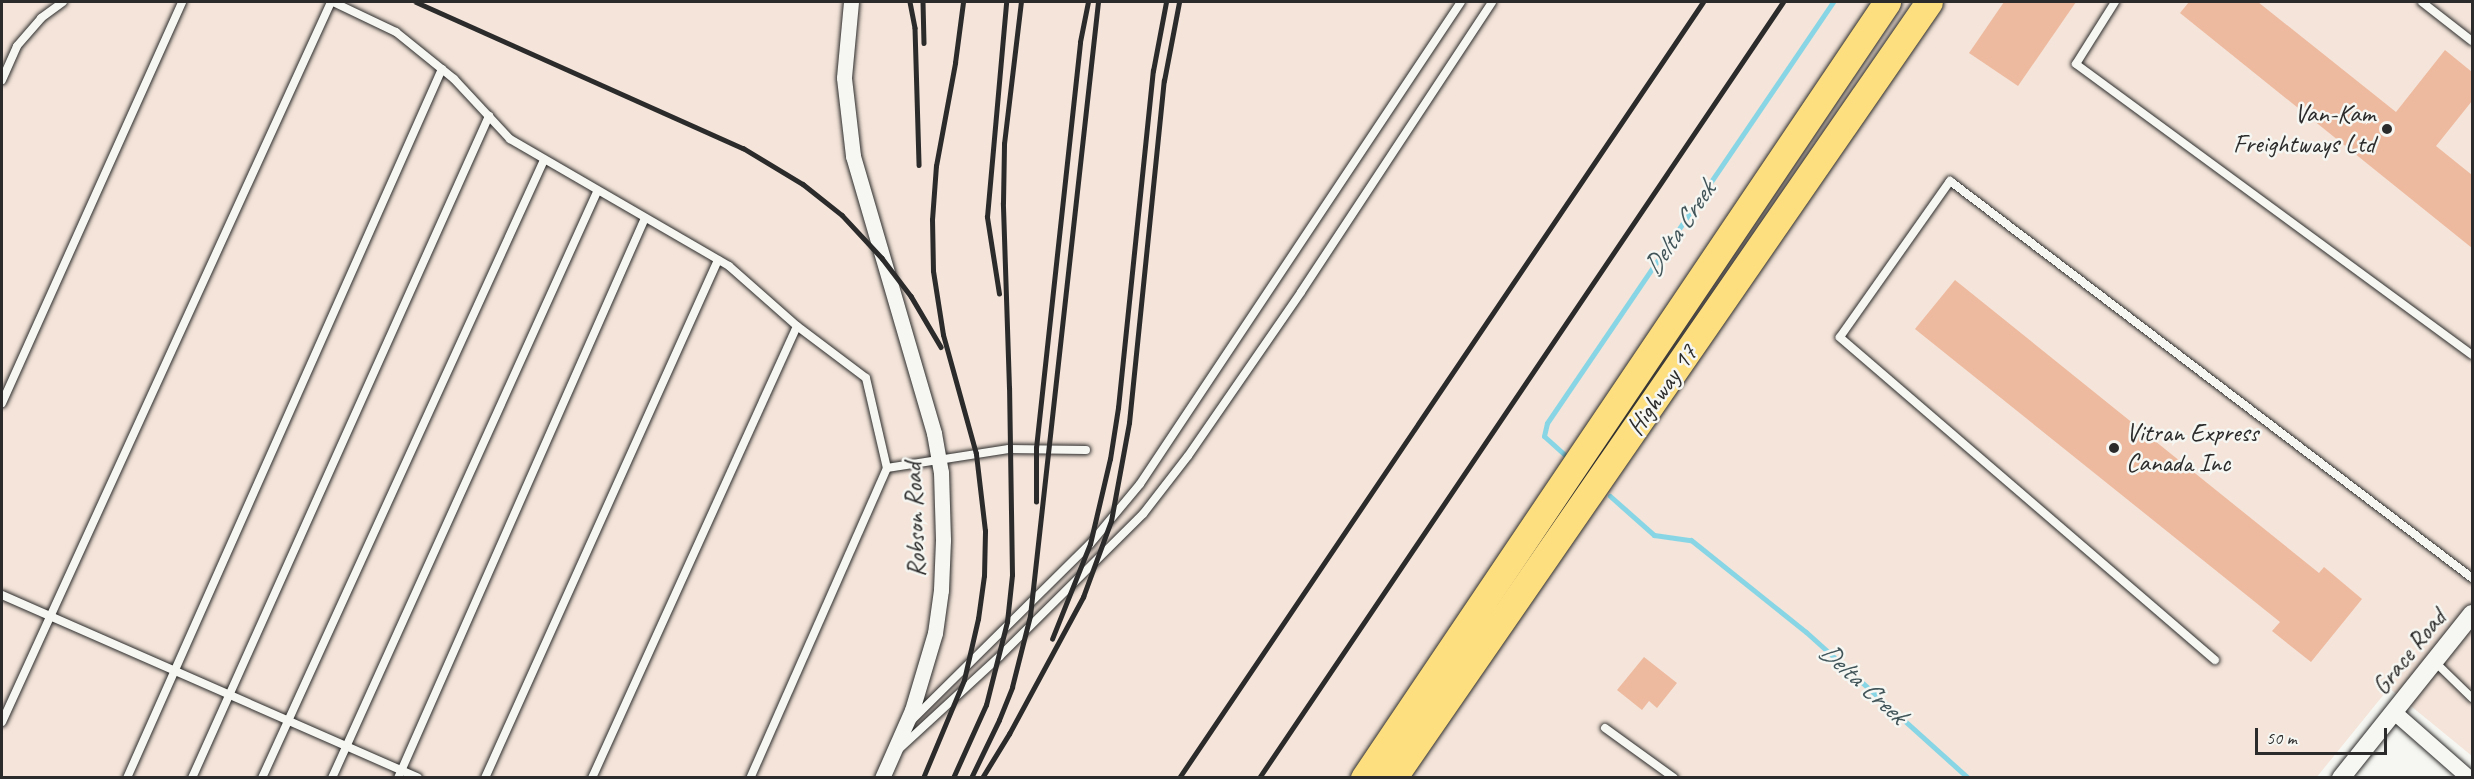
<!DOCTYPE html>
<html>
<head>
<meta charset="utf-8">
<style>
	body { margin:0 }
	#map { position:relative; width:2474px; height:779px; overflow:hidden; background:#f6f6f2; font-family:Caveat,sans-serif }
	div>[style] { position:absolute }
	.built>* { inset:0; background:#f4e4d9 }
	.stream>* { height:5px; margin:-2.5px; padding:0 2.5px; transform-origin:2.5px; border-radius:2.5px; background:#88d6e5 }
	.building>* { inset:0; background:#eeba9f }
	.roads { filter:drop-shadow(0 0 2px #2b2b2b) drop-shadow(0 0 2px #2b2b2b) }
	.service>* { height:8px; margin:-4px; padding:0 4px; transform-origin:4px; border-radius:4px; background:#f6f6f2 }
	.minor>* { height:15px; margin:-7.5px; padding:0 7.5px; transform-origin:7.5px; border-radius:7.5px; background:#f6f6f2 }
	.tertiary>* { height:18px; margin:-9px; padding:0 9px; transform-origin:9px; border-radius:9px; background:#f6f6f2 }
	.motorway>* { height:27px; margin:-13.5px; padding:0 13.5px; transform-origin:13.5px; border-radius:13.5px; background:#fedf80 }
	.rail>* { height:4.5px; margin:-2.25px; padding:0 2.25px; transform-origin:2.25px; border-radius:2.25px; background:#2b2b2b }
	.dots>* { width:16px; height:16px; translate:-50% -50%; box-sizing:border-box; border:3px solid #f6f6f2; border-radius:50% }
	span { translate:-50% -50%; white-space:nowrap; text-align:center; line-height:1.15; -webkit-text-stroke:5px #f6f6f2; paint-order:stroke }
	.poi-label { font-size:26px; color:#2b2b2b }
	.right { translate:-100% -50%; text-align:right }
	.left { translate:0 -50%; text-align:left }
	.street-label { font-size:26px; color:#2b2b2b }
	.water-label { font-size:27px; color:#42565a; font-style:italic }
	.frame { position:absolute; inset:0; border:3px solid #2b2b2b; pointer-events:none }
	.scale { position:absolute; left:2255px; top:728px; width:132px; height:27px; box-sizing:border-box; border:3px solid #2b2b2b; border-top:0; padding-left:8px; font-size:18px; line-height:21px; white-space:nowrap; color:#2b2b2b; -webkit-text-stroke:4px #f6f6f2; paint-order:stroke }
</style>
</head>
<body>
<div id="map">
	<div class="built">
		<div style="clip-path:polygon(2px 2px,2472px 2px,2472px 756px,2389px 688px,2316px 778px,2px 777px)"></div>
	</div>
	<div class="stream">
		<div style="left:1565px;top:455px;width:28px;rotate:-138deg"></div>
		<div style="left:1544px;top:436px;width:13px;rotate:-77deg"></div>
		<div style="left:1547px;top:423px;width:509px;rotate:-55.81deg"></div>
		<div style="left:1610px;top:496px;width:59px;rotate:41.6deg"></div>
		<div style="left:1654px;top:535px;width:37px;rotate:8deg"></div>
		<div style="left:1691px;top:540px;width:147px;rotate:38.7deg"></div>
		<div style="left:1806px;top:632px;width:218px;rotate:42deg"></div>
	</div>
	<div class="building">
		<div style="clip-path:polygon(2004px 2px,2076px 2px,2018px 86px,1969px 53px)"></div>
		<div style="clip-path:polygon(2189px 2px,2258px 2px,2396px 112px,2445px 50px,2472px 72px,2472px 101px,2436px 146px,2472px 175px,2472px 248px,2180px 13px)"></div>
		<div style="clip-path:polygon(1955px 280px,2319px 573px,2324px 567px,2362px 599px,2311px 662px,2272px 631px,2280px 622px,1915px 329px)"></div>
		<div style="clip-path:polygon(1644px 657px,1677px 683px,1657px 708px,1649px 701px,1642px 710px,1617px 690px)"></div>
	</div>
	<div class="roads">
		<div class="service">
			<div style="left:333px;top:2px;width:70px;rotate:25.5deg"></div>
			<div style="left:396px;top:32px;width:75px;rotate:39deg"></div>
			<div style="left:454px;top:79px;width:82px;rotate:47deg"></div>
			<div style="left:510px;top:139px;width:253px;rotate:30.1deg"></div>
			<div style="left:729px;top:266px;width:91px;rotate:41.4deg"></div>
			<div style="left:797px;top:326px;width:86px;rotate:37deg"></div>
			<div style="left:866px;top:378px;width:92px;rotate:76.9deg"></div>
			<div style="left:887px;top:468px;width:339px;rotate:113.8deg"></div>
			<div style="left:2115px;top:2px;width:73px;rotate:122.2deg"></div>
			<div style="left:2076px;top:64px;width:491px;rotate:36.3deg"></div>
			<div style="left:2422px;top:2px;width:63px;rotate:38deg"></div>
			<div style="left:2px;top:80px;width:37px;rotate:-66deg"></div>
			<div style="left:17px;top:46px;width:37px;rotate:-49deg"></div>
			<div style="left:41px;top:18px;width:27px;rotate:-36deg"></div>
			<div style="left:2px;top:403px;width:440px;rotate:-65.8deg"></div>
			<div style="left:887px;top:468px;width:123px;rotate:-8.9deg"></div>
			<div style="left:1009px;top:449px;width:77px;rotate:0.7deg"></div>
			<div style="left:2px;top:595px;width:454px;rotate:23.7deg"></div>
			<div style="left:2215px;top:660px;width:495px;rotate:-139.3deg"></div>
			<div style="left:1840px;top:337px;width:191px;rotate:-54.8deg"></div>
			<div style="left:1950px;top:181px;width:656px;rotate:37.25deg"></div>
			<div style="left:2435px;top:662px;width:52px;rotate:44.2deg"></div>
			<div style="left:912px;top:720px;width:250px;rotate:-44.7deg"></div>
			<div style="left:1090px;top:544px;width:78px;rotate:-50.2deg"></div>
			<div style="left:1140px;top:484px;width:579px;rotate:-56.34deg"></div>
			<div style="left:2px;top:722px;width:792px;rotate:-65.44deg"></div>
			<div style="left:1605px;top:728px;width:85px;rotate:35.9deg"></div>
			<div style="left:899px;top:749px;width:137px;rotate:-42.6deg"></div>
			<div style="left:1000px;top:656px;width:202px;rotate:-44.8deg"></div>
			<div style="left:1143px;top:514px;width:73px;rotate:-52.2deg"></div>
			<div style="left:1188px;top:456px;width:199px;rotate:-55.4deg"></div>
			<div style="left:1301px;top:292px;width:347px;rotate:-56.6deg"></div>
			<div style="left:127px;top:778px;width:776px;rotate:-66.05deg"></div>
			<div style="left:192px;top:778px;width:726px;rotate:-65.84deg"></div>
			<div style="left:262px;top:778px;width:679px;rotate:-65.47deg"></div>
			<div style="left:332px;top:778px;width:643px;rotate:-65.67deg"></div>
			<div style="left:398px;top:778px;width:612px;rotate:-66.2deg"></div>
			<div style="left:485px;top:778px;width:568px;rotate:-65.78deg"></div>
			<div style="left:592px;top:778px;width:496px;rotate:-65.6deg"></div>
		</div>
		<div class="minor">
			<div style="left:851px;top:2px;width:76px;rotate:95.3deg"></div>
			<div style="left:844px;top:78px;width:79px;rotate:83.4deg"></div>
			<div style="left:853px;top:156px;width:289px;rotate:73.7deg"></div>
			<div style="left:934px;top:433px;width:40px;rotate:80deg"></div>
			<div style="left:941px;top:472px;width:68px;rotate:88.3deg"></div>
			<div style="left:943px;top:540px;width:50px;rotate:92.3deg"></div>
			<div style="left:941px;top:590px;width:43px;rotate:97.9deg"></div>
			<div style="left:935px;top:633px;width:80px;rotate:106.6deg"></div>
			<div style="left:912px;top:710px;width:74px;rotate:113.8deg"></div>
			<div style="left:2394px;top:712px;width:100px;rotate:41.3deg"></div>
		</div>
		<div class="tertiary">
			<div style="left:2341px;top:778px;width:210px;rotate:-51.4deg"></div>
		</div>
		<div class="motorway">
			<div style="left:1364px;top:778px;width:936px;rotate:-56.02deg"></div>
			<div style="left:1393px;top:778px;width:943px;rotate:-55.37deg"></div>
		</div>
	</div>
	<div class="rail">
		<div style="left:416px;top:2px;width:358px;rotate:24.1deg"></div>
		<div style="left:743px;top:148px;width:70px;rotate:31deg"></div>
		<div style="left:803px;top:184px;width:50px;rotate:38.5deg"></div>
		<div style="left:842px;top:215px;width:59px;rotate:47.1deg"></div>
		<div style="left:882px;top:258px;width:48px;rotate:52.7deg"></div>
		<div style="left:911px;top:296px;width:59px;rotate:59.5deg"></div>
		<div style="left:910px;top:2px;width:26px;rotate:79deg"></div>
		<div style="left:915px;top:28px;width:137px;rotate:88.3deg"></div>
		<div style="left:923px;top:2px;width:41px;rotate:88.6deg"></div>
		<div style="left:999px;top:294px;width:78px;rotate:-98.9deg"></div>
		<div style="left:987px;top:217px;width:216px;rotate:-84.9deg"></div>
		<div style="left:1036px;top:502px;width:54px;rotate:-90deg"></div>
		<div style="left:1036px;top:448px;width:408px;rotate:-83.8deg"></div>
		<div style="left:1080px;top:42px;width:41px;rotate:-78.7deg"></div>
		<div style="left:1052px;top:639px;width:102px;rotate:-68.2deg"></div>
		<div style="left:1090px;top:544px;width:87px;rotate:-76.8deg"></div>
		<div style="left:1110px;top:459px;width:52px;rotate:-81.1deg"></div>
		<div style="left:1118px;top:408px;width:339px;rotate:-84.1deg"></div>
		<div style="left:1153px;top:71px;width:70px;rotate:-79.3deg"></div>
		<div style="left:923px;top:778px;width:106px;rotate:-67.3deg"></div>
		<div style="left:964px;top:680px;width:63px;rotate:-77.1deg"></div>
		<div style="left:978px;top:619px;width:43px;rotate:-82.1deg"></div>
		<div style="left:984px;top:576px;width:45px;rotate:-88.7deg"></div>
		<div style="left:985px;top:531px;width:78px;rotate:-96.7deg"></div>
		<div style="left:976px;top:454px;width:123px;rotate:-105.5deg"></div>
		<div style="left:943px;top:335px;width:65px;rotate:-98.9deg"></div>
		<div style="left:933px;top:271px;width:51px;rotate:-91.1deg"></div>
		<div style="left:932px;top:220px;width:54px;rotate:-85.8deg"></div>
		<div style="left:936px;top:166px;width:105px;rotate:-79.5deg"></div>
		<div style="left:955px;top:63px;width:62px;rotate:-82.5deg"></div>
		<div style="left:953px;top:778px;width:80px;rotate:-65.7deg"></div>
		<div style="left:986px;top:705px;width:86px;rotate:-75.8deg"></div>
		<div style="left:1007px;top:622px;width:47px;rotate:-83.9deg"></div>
		<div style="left:1012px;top:575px;width:187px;rotate:-90.9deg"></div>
		<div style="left:1009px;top:388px;width:185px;rotate:-91.9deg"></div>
		<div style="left:1003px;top:203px;width:59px;rotate:-89deg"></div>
		<div style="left:1004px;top:144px;width:143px;rotate:-83.2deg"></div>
		<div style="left:971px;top:778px;width:64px;rotate:-64.2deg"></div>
		<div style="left:999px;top:720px;width:35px;rotate:-68deg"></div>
		<div style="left:1012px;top:687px;width:73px;rotate:-75.8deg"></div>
		<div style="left:1030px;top:616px;width:618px;rotate:-83.68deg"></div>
		<div style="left:982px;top:778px;width:52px;rotate:-58.5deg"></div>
		<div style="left:1009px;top:734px;width:156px;rotate:-61.6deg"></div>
		<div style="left:1083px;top:597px;width:81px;rotate:-69.8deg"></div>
		<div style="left:1111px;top:521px;width:100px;rotate:-79.6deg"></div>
		<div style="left:1129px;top:423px;width:344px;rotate:-84.2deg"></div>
		<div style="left:1164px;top:81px;width:80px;rotate:-79.2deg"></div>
		<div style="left:1179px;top:778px;width:936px;rotate:-55.97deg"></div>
		<div style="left:1259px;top:778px;width:936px;rotate:-55.97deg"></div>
	</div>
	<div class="dots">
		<div style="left:2387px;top:129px;background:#2b2b2b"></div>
		<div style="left:2114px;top:448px;background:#2b2b2b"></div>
	</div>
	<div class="poi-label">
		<span class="right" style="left:2375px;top:129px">Van-Kam<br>Freightways Ltd</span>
		<span class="left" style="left:2126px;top:448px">Vitran Express<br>Canada Inc</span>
	</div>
	<div class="street-label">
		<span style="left:1662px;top:390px;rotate:-55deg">Highway 17</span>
		<span style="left:915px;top:520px;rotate:-92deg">Robson Road</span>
		<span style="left:2409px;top:652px;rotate:-51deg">Grace Road</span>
	</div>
	<div class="water-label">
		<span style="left:1679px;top:229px;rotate:-56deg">Delta Creek</span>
		<span style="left:1863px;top:683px;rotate:42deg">Delta Creek</span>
	</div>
	<div class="frame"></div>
	<div class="scale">50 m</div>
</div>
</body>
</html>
